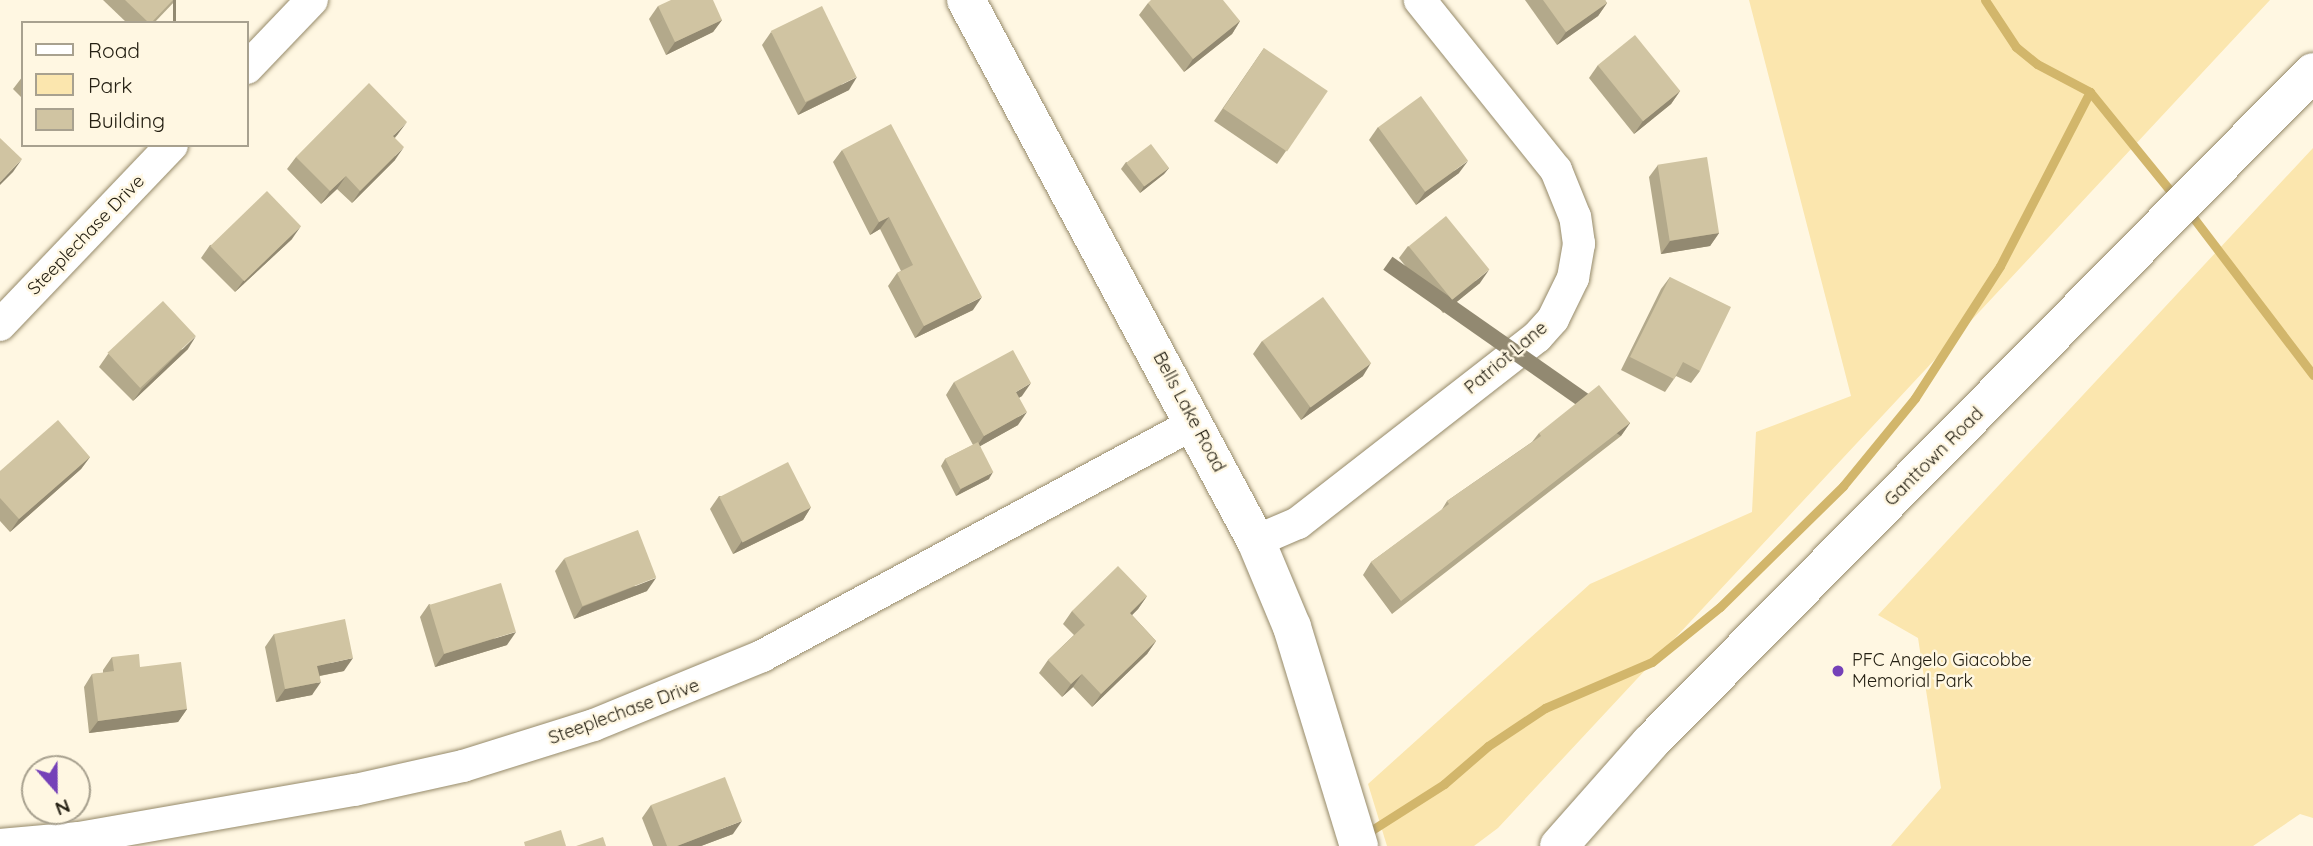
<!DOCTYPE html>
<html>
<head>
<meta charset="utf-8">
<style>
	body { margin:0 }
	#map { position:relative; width:2313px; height:846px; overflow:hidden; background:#fff7e2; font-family:Quicksand,sans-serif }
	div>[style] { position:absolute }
	.green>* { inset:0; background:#fbe6ae }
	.stream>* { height:9px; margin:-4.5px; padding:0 4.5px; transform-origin:4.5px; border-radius:4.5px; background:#d2b66b }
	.roads { filter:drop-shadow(0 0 2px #968a6a) drop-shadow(0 0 2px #968a6a) }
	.street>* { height:32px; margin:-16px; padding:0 16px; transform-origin:16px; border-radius:16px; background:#fff }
	.secondary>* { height:38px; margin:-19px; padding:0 19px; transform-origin:19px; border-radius:19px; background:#fff }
	.wall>* { inset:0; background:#b3a98b }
	.shaded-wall>* { inset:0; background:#928971; transform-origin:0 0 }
	.building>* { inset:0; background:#d0c4a2; transform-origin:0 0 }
	.dots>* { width:19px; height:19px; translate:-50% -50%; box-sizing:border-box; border:4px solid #fff7e2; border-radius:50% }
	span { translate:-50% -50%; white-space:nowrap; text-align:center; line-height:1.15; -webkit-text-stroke:5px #fff7e2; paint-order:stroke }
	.street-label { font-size:18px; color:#252013 }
	.poi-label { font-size:18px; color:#252013 }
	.left { translate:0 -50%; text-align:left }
	.legend { position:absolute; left:21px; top:21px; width:228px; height:126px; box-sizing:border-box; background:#fff7e2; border:2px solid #a8a18f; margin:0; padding:9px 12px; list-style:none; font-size:21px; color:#252013 }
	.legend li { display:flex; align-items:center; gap:14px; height:35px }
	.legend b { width:35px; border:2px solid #a8a18f }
	.north { position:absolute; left:21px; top:755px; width:70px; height:70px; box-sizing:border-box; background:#fff7e2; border:2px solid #a8a18f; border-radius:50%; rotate:159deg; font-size:19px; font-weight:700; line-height:28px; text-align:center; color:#252013 }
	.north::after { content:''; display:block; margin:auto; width:24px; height:32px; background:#7541b8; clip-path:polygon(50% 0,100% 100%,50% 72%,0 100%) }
</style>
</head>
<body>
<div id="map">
	<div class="green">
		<div style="clip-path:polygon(1749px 0,2270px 0,1498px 828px,1474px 846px,1387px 846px,1368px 784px,1590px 584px,1752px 512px,1756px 432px,1851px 396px)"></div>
		<div style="clip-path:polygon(2313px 148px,2313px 818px,2300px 814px,2253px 846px,1891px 846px,1941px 788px,1918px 638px,1878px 615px)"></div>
	</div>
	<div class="stream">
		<div style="left:1985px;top:0;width:56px;rotate:56.6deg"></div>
		<div style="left:2016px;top:47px;width:27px;rotate:39deg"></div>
		<div style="left:2037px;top:64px;width:60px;rotate:27.8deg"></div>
		<div style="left:2090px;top:92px;width:138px;rotate:50.9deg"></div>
		<div style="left:2189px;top:212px;width:205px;rotate:52.7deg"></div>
		<div style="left:1364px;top:835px;width:95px;rotate:-32.5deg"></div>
		<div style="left:1444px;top:784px;width:58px;rotate:-40.8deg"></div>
		<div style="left:1488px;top:746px;width:69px;rotate:-33.7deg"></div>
		<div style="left:1545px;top:708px;width:116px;rotate:-23.3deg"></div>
		<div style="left:1652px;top:662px;width:87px;rotate:-39deg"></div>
		<div style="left:1720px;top:607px;width:173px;rotate:-44.5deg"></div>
		<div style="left:1843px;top:486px;width:114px;rotate:-50.7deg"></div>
		<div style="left:1915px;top:398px;width:157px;rotate:-57.2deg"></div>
		<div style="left:2000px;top:266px;width:196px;rotate:-62.7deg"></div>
	</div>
	<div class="roads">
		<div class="street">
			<div style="left:247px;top:68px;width:94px;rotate:-46.3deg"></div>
			<div style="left:0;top:325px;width:249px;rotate:-46.3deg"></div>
			<div style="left:1256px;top:541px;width:46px;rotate:-23.2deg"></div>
			<div style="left:1298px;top:523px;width:303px;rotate:-37.9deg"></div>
			<div style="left:1537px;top:337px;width:24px;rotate:-48deg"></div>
			<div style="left:1553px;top:319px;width:46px;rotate:-64deg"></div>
			<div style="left:1573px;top:278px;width:35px;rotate:-80deg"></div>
			<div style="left:1579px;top:244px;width:27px;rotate:-98deg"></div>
			<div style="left:1575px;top:217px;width:51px;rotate:-112deg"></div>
			<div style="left:1556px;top:170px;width:218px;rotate:-128.7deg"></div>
			<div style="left:0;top:845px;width:79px;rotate:-5.1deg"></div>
			<div style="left:79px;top:838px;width:280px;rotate:-9.9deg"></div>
			<div style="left:355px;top:790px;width:111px;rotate:-12.5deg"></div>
			<div style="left:463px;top:766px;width:137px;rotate:-17.4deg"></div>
			<div style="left:594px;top:725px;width:182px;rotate:-22.3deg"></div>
			<div style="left:762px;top:656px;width:491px;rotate:-28.3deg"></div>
		</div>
		<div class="secondary">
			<div style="left:966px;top:0;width:614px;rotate:61.81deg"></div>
			<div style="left:1256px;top:541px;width:93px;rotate:67.3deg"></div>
			<div style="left:1292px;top:627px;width:229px;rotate:73deg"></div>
			<div style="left:1559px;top:846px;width:137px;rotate:-48.5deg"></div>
			<div style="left:1650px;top:743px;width:943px;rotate:-45.34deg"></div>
		</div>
	</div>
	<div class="wall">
		<div style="clip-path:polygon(103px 0,176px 0,154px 23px,127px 23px)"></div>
		<div style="clip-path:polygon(1525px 0,1605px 0,1607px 3px,1598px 16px,1557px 45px)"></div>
		<div style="clip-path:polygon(1148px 3px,1240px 21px,1232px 34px,1184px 72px,1139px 15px)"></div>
		<div style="clip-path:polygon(658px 6px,722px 20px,713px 32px,666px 55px,649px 19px)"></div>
		<div style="clip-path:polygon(771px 32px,849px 90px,798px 115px,762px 45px)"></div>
		<div style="clip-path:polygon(1264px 48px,1286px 151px,1277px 164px,1214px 121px)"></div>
		<div style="clip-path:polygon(1598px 65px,1680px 91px,1671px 104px,1634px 134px,1589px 78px)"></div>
		<div style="clip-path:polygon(23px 76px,23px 99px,13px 89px)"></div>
		<div style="clip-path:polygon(1378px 127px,1459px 173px,1416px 205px,1369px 140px)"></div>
		<div style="clip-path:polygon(398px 134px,395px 138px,395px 160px,352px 203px,337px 189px,321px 204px,287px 169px,296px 157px)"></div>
		<div style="clip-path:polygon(842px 150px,973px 310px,915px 338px,888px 286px,897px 273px,901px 271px,880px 229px,870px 235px,833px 162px)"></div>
		<div style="clip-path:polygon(1126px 162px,1169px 168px,1164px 174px,1140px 193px,1121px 169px)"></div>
		<div style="clip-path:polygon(1658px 165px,1719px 233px,1710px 246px,1661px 254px,1649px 177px)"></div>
		<div style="clip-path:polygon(292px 239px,235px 292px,201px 258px,210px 245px)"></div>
		<div style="clip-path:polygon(1408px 246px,1480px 283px,1443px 313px,1399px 258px)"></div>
		<div style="clip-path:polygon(1670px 277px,1700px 371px,1691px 383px,1676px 376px,1665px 392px,1621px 370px,1661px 289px)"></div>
		<div style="clip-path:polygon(1262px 341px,1363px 376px,1301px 420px,1253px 354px)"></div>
		<div style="clip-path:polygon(188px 349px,133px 401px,99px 367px,108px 354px)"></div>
		<div style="clip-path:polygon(954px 382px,1022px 396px,1019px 398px,1018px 425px,980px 446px,989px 479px,956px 496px,941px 466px,945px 459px,973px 445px,946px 395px)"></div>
		<div style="clip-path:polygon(1630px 423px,1621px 436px,1392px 614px,1363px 575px,1371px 562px,1441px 511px,1447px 501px,1532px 442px,1539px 433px)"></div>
		<div style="clip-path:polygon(90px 457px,81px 469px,10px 532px,0 521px,0 471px)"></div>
		<div style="clip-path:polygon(719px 496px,811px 507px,803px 520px,733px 554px,710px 509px)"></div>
		<div style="clip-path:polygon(564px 559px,647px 591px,574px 619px,555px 571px)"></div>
		<div style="clip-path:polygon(1147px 596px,1138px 609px,1132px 615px,1156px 641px,1147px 654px,1092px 707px,1073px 687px,1062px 697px,1039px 673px,1048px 660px,1074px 635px,1063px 624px,1072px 611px)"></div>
		<div style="clip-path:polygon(429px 604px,507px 645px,435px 667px,420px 617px)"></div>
		<div style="clip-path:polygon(274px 634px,344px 671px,320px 676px,312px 695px,276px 702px,265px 647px)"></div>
		<div style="clip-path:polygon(112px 657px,140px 667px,187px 709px,178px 722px,89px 733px,84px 687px,92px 674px,103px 673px,103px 670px)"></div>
		<div style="clip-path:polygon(651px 805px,733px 834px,701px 846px,653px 846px,642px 818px)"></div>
	</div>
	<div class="shaded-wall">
		<div style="left:173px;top:0;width:3px;height:32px"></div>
		<div style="clip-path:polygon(1607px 3px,1598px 16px,1557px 45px,1566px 32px)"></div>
		<div style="clip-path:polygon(722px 20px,713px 32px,666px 55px,675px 42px)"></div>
		<div style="clip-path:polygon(1240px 21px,1232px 34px,1184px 72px,1193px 59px)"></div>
		<div style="clip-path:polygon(857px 77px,849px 90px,798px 115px,807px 102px)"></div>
		<div style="clip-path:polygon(1680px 91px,1671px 104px,1634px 134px,1643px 121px)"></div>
		<div style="clip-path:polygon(407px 122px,398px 134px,384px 148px,393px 136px)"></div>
		<div style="clip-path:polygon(404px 147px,395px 160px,352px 203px,360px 191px)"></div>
		<div style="clip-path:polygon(22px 159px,13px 172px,0 185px,0 182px)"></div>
		<div style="clip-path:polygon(1468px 161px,1459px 173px,1416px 205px,1425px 192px)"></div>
		<div style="clip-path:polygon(1169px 168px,1164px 174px,1140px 193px,1144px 186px)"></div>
		<div style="clip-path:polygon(346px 176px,337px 189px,321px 204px,330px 191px)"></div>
		<div style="clip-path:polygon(889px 217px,880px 229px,870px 235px,879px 222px)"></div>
		<div style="clip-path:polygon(301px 226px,292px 239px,235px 292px,244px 280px)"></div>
		<div style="clip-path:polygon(1719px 233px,1710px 246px,1661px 254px,1670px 241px)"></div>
		<div style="clip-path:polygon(1489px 270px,1480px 283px,1443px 313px,1452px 300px)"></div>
		<div style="clip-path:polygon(982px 297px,973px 310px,915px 338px,924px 326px)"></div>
		<div style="clip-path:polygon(196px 336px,188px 349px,133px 401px,142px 389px)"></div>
		<div style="clip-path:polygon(1371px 363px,1363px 376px,1301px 420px,1310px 407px)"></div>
		<div style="clip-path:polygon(1031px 383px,1022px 396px,1007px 404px,1016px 392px)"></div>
		<div style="clip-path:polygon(1027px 412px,1018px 425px,975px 449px,984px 436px)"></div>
		<div style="left:1630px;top:423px;width:16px;height:290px;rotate:125deg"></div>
		<div style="clip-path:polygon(90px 457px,81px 469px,10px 532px,19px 519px)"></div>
		<div style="clip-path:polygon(993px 472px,989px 479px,956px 496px,961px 489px)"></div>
		<div style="clip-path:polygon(811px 507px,803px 520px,733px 554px,742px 541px)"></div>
		<div style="clip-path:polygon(656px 578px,647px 591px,574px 619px,582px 607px)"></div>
		<div style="clip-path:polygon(1147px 596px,1138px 609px,1121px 626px,1130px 613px)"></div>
		<div style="clip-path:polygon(516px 632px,507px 645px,435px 667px,444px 654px)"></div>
		<div style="clip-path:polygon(1156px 641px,1147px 654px,1092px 707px,1101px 694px)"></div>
		<div style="clip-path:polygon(353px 658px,344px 671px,308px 678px,317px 666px)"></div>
		<div style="clip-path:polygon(1082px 674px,1073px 687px,1062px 697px,1071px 684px)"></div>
		<div style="clip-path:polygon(321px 682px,312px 695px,276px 702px,285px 689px)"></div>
		<div style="clip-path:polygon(187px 709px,178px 722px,89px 733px,98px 721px)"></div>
		<div style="clip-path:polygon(742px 821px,733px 834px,701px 846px,677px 846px)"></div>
	</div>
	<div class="building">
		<div style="clip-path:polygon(125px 0,173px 0,151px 23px,149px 23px)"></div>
		<div style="clip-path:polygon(671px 0,713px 0,722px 20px,675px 42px,658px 6px)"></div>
		<div style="clip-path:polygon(1151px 0,1223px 0,1240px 21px,1193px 59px,1148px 3px)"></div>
		<div style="clip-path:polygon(1543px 0,1605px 0,1607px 3px,1566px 32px)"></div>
		<div style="left:822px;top:6px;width:79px;height:57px;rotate:64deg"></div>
		<div style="left:1635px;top:35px;width:72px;height:48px;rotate:51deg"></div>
		<div style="left:1264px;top:48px;width:77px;height:73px;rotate:34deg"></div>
		<div style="clip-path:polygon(369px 83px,407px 122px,393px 136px,404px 147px,360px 191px,346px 176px,330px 191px,296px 157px)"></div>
		<div style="left:1421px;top:96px;width:80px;height:53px;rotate:54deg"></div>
		<div style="clip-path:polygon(891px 124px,982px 297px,924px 326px,897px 273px,913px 265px,889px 217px,879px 222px,842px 150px)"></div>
		<div style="clip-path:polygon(0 138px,22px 159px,0 182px)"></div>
		<div style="left:1151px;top:144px;width:30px;height:31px;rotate:53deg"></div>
		<div style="left:1707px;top:157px;width:77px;height:50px;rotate:81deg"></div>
		<div style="left:267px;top:191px;width:49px;height:79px;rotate:46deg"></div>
		<div style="left:1446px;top:216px;width:69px;height:48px;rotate:51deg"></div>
		<div style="clip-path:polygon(1670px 277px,1731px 307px,1700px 371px,1683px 362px,1674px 379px,1630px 357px)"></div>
		<div style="left:1323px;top:297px;width:82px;height:75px;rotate:54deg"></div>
		<div style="left:163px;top:301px;width:48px;height:76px;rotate:47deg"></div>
		<div style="clip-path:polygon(1013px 350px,1031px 383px,1016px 392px,1027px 412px,984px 436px,954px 382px)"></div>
		<div style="clip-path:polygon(1599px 385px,1630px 423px,1401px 601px,1371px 562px,1449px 504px,1447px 501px,1541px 436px,1539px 433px)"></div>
		<div style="clip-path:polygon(58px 420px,90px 457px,19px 519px,0 498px,0 471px)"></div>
		<div style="left:978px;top:442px;width:34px;height:37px;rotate:63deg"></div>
		<div style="left:788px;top:462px;width:51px;height:77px;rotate:63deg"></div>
		<div style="left:638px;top:530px;width:51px;height:79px;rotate:69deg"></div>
		<div style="clip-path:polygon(1118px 566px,1147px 596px,1130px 613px,1156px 641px,1101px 694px,1082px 674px,1071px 684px,1048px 660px,1085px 625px,1072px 611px)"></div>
		<div style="left:501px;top:583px;width:51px;height:75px;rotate:73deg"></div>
		<div style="clip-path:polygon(345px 619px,353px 658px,317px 666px,321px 682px,285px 689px,274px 634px)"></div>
		<div style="clip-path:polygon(139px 654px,140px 667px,181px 662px,187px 709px,98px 721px,92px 674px,114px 671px,112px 657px)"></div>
		<div style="clip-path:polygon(725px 777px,742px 821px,677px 846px,667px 846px,651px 805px)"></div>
		<div style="clip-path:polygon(561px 830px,566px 846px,525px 846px,524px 842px)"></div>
		<div style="clip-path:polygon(603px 837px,606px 846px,576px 846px)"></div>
	</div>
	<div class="dots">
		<div style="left:1838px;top:671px;background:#7541b8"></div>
	</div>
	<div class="street-label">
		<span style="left:86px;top:235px;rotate:-46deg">Steeplechase Drive</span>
		<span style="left:1506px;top:358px;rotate:-40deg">Patriot Lane</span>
		<span style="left:1189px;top:412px;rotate:62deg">Bells Lake Road</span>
		<span style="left:1934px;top:457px;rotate:-45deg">Ganttown Road</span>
		<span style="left:624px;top:712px;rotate:-20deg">Steeplechase Drive</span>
	</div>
	<div class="poi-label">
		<span class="left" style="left:1852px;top:671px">PFC Angelo Giacobbe<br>Memorial Park</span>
	</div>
	<ul class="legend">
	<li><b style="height:9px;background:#fff"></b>Road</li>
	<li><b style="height:19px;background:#fbe6ae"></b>Park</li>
	<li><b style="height:19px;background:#d0c4a2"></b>Building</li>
	</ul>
	<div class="north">N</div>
</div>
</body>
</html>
